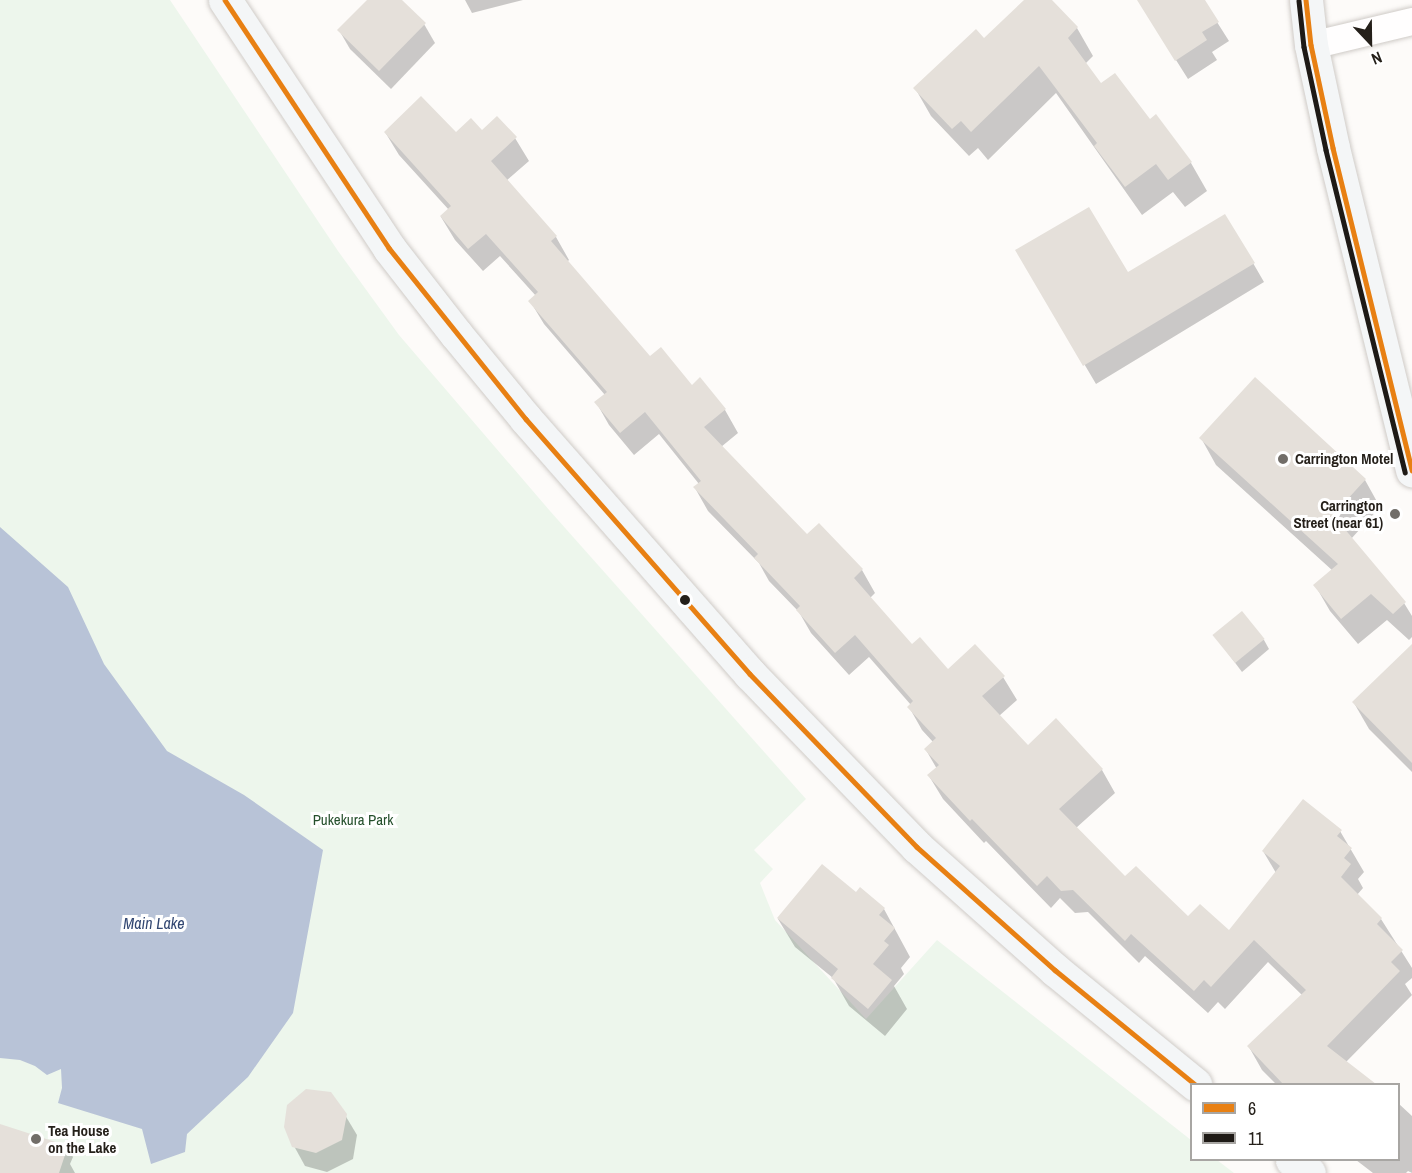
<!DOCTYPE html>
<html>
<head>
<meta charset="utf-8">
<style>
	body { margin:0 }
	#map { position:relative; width:1412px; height:1173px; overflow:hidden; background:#fdfbf9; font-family:"Archivo Narrow",sans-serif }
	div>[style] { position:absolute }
	.green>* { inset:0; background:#edf6ec }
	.water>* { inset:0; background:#b8c3d7 }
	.shadow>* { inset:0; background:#0003 }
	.building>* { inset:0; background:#e5e0da; transform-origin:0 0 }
	.roads { filter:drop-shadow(0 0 2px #cfcbc7) drop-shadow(0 0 2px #cfcbc7) }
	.street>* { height:27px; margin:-13.5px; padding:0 13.5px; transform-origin:13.5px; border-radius:13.5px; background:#fffefe }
	.secondary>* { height:33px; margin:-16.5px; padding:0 16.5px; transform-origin:16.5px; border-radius:16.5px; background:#f4f6f7 }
	.bus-1>* { height:4.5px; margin:-2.25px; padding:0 2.25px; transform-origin:2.25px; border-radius:2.25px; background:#e88013 }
	.bus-2>* { height:4.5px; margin:-2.25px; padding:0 2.25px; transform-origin:2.25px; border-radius:2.25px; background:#1e1a16 }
	.dots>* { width:16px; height:16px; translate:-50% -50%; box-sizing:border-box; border:3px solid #fff; border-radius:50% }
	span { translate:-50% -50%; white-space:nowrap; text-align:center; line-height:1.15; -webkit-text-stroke:6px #fff; paint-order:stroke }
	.poi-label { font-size:15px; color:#25201a; font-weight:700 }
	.left { translate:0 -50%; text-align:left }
	.right { translate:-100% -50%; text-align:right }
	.park-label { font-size:15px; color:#25502c }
	.water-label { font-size:16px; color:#314671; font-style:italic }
	.legend { position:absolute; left:1190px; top:1083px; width:210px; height:78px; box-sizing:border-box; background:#fff; border:2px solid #a8a6a3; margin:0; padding:8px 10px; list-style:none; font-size:18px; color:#25201a }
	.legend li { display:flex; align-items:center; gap:12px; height:30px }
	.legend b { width:30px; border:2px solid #a8a6a3 }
	.north { position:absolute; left:1340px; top:12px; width:60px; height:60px; -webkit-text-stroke:4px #fff; paint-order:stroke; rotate:158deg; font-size:16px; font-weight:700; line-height:24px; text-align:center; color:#25201a }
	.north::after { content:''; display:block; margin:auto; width:21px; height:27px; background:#25201a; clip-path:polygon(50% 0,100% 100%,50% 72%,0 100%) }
</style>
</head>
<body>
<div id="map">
	<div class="green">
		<div style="clip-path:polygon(0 0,170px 0,338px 251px,399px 335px,550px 511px,806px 799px,754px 850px,773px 869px,760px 883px,775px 920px,866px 1019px,937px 940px,1191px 1140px,1192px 1160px,1217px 1160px,1234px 1173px,0 1173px)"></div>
	</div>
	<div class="water">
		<div style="clip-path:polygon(0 527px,68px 587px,104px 664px,167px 751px,244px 795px,323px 850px,293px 1013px,248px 1077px,187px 1134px,185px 1152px,151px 1164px,142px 1129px,58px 1103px,62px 1088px,61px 1069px,47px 1075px,35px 1066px,20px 1060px,0 1058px)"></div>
	</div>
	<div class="shadow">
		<div style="clip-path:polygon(377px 0,400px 0,424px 24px,435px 43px,391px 89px,350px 49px,339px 30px)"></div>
		<div style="clip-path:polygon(465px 0,523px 0,472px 13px)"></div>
		<div style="clip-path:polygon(1026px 0,1050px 0,1077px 28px,1093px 56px,1085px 64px,1101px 85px,1149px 121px,1191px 163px,1207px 191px,1185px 207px,1173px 192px,1142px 215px,1056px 93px,988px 160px,978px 148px,969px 156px,931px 116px,915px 88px,984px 40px)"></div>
		<div style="clip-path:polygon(1138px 0,1203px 0,1229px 41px,1212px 52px,1217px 60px,1188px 79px)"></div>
		<div style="clip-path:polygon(385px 132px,456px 134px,482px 132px,515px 138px,529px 161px,506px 181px,556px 237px,569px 260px,567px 262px,650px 358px,725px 410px,738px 433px,721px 447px,807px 536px,862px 570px,875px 593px,870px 598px,912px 646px,948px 671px,1003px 677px,1017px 700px,999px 716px,1028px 747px,1102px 770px,1115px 793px,1076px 828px,1125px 878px,1188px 918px,1230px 932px,1276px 873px,1263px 851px,1340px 831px,1364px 872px,1358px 879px,1363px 888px,1357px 895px,1381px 919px,1412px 968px,1412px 978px,1405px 984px,1412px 995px,1346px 1062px,1374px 1084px,1276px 1084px,1262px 1070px,1249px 1047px,1303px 996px,1268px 962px,1225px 1009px,1218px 1002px,1208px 1013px,1145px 956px,1139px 963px,1088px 912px,1075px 913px,1060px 898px,1051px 908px,986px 841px,984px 843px,943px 799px,929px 776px,937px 769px,926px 750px,933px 742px,922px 730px,909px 707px,911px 705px,869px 657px,849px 675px,811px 633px,799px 612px,769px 581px,759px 563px,708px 511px,695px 488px,699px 484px,659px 434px,634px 455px,609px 425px,596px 402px,605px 395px,544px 324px,530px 301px,536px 296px,500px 256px,483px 271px,455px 240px,441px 217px,449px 210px,399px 155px)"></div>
		<div style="clip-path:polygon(1017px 250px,1128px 275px,1253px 263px,1264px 282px,1096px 384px)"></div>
		<div style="clip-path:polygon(1201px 438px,1365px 480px,1380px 507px,1351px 539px,1404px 603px,1412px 616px,1412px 637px,1409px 640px,1387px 620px,1358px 644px,1330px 611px,1315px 585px,1333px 571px,1216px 465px)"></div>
		<div style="clip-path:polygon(1215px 636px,1264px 640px,1269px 649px,1242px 672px)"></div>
		<div style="clip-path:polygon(1412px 667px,1412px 772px,1369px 729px,1354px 703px)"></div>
		<div style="clip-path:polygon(856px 894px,884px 909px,910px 957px,901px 968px,904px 974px,894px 986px,907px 1009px,885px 1036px,849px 1006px,833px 978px,795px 947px,778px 919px)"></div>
		<div style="clip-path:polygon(1398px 1103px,1412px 1116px,1412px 1173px,1408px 1171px,1406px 1173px,1373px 1173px,1356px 1160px,1398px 1160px)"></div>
		<div style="clip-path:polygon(345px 1115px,357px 1135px,353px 1159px,327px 1172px,305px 1166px,294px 1146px)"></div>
		<div style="clip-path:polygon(0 1125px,67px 1148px,73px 1157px,70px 1164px,75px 1173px,0 1173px)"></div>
	</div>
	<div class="building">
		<div style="clip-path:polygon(367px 0,402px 0,426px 23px,379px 71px,337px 30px)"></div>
		<div style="clip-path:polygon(1024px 0,1052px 0,1078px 27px,1068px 38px,1101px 83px,1115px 73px,1150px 119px,1156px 114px,1192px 162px,1168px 180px,1156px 164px,1125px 187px,1094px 146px,1097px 143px,1039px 66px,971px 132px,961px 121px,952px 129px,913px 88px,976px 29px,984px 38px)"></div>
		<div style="clip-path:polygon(1137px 0,1205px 0,1219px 22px,1202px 32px,1207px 40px,1175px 61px)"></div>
		<div style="clip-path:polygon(421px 96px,456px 132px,471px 118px,482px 130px,497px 116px,517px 137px,491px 161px,557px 236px,551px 241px,650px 356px,661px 347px,692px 385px,700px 377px,726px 409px,704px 427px,807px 534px,819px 523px,863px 569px,854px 578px,912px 644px,920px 637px,948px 669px,975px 644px,1005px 676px,982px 696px,1028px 745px,1056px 718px,1103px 769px,1059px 809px,1125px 876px,1136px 866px,1188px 916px,1200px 904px,1229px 930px,1280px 866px,1262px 851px,1303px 799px,1342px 830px,1337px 836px,1352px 848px,1344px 858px,1351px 864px,1341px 877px,1382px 918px,1377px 924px,1403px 950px,1391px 962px,1400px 971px,1327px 1046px,1376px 1084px,1283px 1084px,1247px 1046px,1306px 990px,1254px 940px,1211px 987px,1204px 980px,1194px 991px,1131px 934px,1125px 941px,1073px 890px,1061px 891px,1047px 876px,1037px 886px,972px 819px,970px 821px,927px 775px,939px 765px,924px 749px,936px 738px,907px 707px,913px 701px,855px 635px,835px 653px,796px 610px,800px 606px,754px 558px,758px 554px,693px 487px,701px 481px,645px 412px,620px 433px,594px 402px,607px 392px,528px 301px,538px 292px,486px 234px,468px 249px,440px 216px,451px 206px,384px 132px)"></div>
		<div style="clip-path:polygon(1089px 207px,1128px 272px,1225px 214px,1255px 263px,1083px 366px,1015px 250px)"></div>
		<div style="clip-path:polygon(1255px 377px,1366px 479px,1333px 515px,1406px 602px,1393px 614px,1371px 594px,1341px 619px,1313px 585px,1338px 564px,1199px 438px)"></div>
		<div style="left:1242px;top:611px;width:36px;height:38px;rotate:51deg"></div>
		<div style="clip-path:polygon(1412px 644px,1412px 763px,1352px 702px)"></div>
		<div style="clip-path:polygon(822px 864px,856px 892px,860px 887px,885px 908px,879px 915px,895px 928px,884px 941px,889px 945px,873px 964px,892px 980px,868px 1009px,831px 978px,838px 969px,777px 918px)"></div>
		<div style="clip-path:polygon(306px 1089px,331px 1092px,347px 1114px,342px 1140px,316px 1153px,292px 1147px,284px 1127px,287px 1105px)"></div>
		<div style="clip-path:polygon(0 1124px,68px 1146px,59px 1173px,0 1173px)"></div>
	</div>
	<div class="roads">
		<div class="street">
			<div style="left:1311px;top:45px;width:104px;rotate:-13.4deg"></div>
		</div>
		<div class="secondary">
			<div style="left:225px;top:0;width:297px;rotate:56.5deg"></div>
			<div style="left:389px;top:248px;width:109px;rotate:52.1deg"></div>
			<div style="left:456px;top:334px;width:110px;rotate:50.5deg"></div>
			<div style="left:526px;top:419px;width:339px;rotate:48.7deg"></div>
			<div style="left:750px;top:674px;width:240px;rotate:46deg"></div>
			<div style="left:917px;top:847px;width:185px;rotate:41.7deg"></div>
			<div style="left:1055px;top:970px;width:181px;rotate:39.2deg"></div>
			<div style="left:1306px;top:0;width:45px;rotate:83.7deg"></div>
			<div style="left:1311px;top:45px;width:105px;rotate:77.9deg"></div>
			<div style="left:1333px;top:148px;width:332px;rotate:76.2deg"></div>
			<div style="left:1292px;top:1160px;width:21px;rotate:37deg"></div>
		</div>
	</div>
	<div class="bus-1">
		<div style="left:225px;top:0;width:297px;rotate:56.5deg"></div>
		<div style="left:389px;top:248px;width:219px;rotate:51.3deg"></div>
		<div style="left:526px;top:419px;width:339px;rotate:48.7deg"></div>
		<div style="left:750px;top:674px;width:240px;rotate:46deg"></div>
		<div style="left:917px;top:847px;width:185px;rotate:41.7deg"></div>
		<div style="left:1055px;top:970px;width:181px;rotate:39.2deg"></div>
		<div style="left:1306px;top:0;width:45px;rotate:83.7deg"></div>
		<div style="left:1311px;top:45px;width:105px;rotate:77.9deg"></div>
		<div style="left:1333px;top:148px;width:332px;rotate:76.2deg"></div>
	</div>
	<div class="bus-2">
		<div style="left:1299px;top:1px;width:46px;rotate:83.8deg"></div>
		<div style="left:1304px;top:47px;width:105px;rotate:77.9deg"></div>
		<div style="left:1326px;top:150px;width:332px;rotate:76.2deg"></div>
	</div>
	<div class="dots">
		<div style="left:1283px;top:459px;background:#716d68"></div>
		<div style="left:1395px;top:514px;background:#716d68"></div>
		<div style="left:685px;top:600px;background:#25201a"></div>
		<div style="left:36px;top:1139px;background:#716d68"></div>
	</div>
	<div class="poi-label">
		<span class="left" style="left:1295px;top:459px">Carrington Motel</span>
		<span class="right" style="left:1383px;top:514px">Carrington<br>Street (near 61)</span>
		<span class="left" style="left:48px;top:1139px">Tea House<br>on the Lake</span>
	</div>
	<div class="park-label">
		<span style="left:353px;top:820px">Pukekura Park</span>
	</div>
	<div class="water-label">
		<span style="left:154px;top:923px">Main Lake</span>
	</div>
	<ul class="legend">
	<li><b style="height:8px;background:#e88013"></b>6</li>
	<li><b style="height:8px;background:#1e1a16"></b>11</li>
	</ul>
	<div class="north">N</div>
</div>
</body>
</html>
